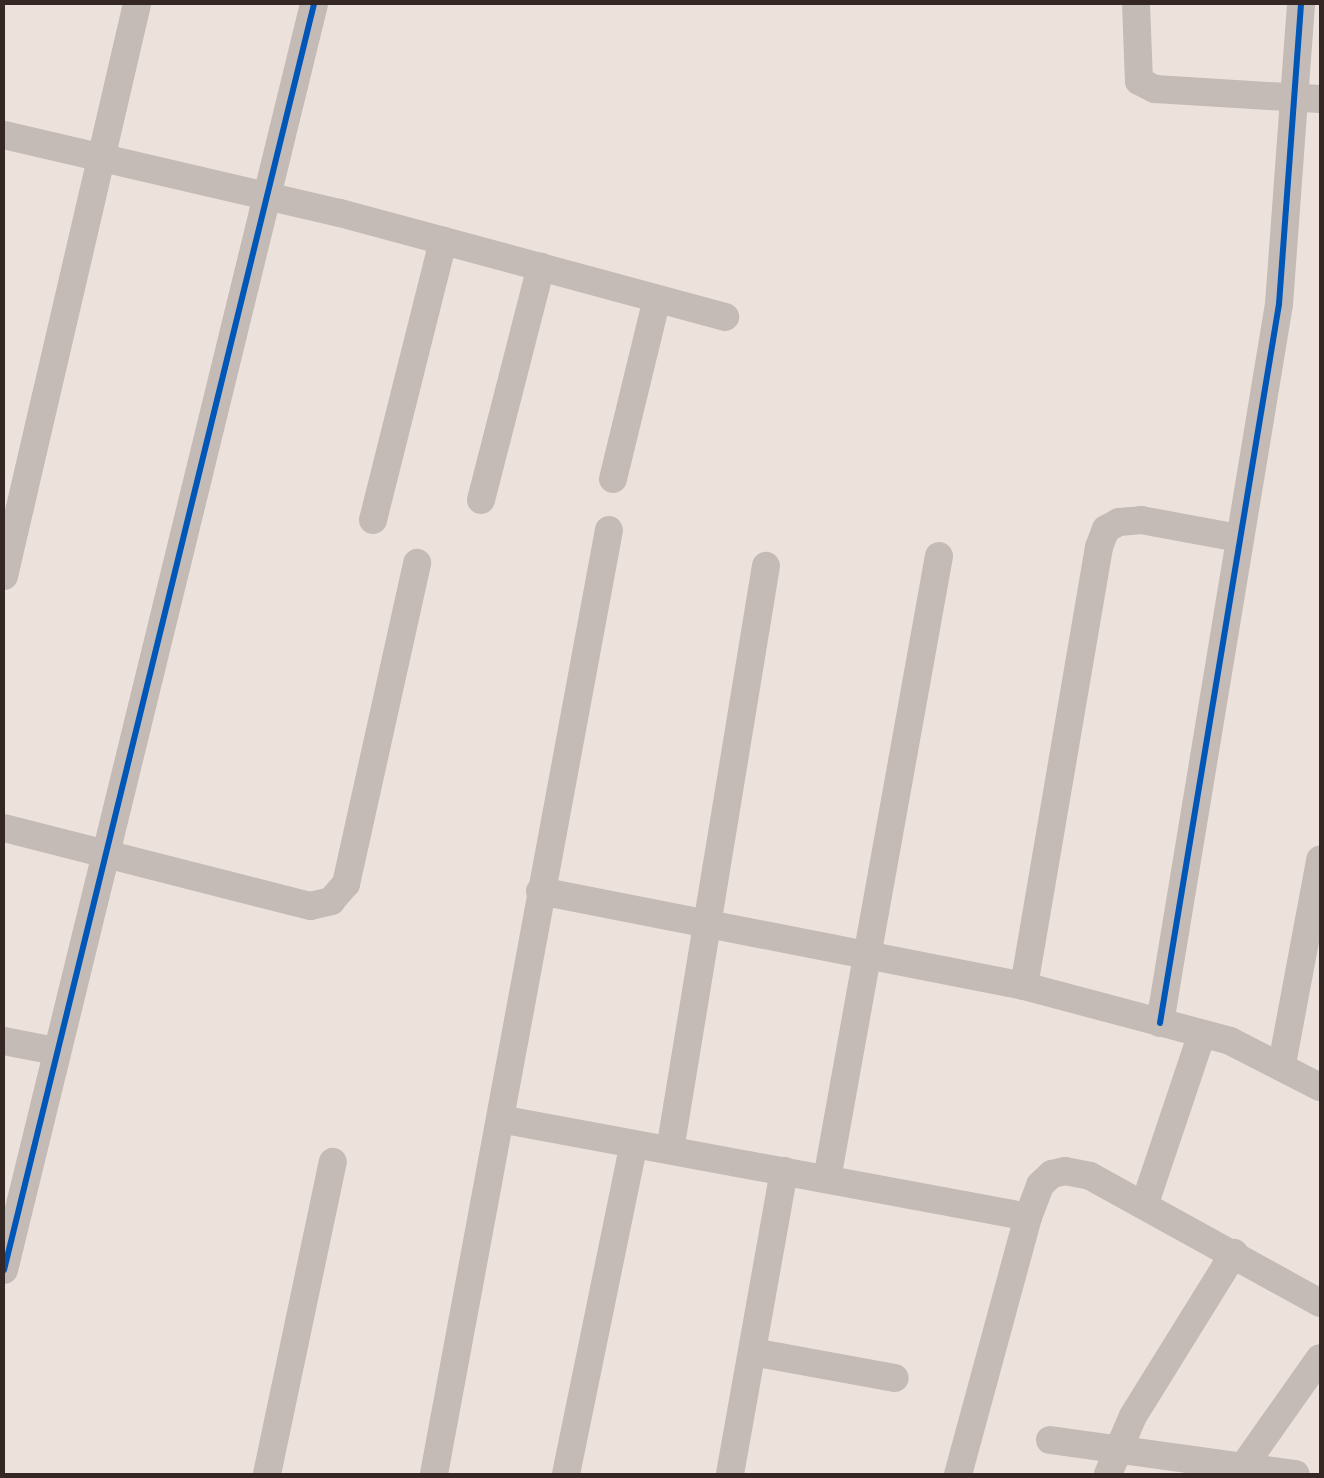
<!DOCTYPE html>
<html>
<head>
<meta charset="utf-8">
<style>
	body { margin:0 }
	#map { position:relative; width:1324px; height:1478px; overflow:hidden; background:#ece2db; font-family:"Varela Round",sans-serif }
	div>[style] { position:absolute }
	.minor>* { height:28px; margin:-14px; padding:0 14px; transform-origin:14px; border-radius:14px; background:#c4bab6 }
	.cycleway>* { height:6px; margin:-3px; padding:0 3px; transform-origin:3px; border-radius:3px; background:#0057b8 }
	span { translate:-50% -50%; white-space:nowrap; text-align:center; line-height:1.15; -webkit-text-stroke:4px #faebe1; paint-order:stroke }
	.frame { position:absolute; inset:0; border:5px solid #342724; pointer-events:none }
</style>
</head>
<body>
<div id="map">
	<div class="minor">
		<div style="left:1136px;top:4px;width:77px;rotate:87.8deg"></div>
		<div style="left:1139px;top:81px;width:18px;rotate:27deg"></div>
		<div style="left:1155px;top:89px;width:165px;rotate:3.5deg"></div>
		<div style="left:4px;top:135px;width:345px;rotate:13.1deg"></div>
		<div style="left:340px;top:213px;width:399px;rotate:15.1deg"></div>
		<div style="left:613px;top:479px;width:185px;rotate:-76.3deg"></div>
		<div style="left:481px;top:500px;width:241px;rotate:-75.6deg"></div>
		<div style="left:373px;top:520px;width:288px;rotate:-75.9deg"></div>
		<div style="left:4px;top:576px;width:587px;rotate:-76.91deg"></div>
		<div style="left:4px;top:828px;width:316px;rotate:14.3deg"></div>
		<div style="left:310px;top:906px;width:22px;rotate:-13deg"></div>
		<div style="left:331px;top:901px;width:23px;rotate:-49deg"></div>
		<div style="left:346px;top:884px;width:329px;rotate:-77.5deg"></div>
		<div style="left:540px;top:891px;width:493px;rotate:11.1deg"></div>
		<div style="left:1024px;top:986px;width:213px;rotate:14.9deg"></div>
		<div style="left:1230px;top:1041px;width:101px;rotate:27.1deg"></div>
		<div style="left:1024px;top:986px;width:445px;rotate:-80.3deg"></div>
		<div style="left:1099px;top:547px;width:19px;rotate:-69deg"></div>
		<div style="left:1106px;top:529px;width:15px;rotate:-28deg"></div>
		<div style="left:1119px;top:522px;width:22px;rotate:-5deg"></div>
		<div style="left:1141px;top:520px;width:99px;rotate:10.5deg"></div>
		<div style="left:1160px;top:1023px;width:729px;rotate:-80.6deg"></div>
		<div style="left:1279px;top:304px;width:301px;rotate:-85.8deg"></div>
		<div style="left:4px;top:1041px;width:52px;rotate:11.1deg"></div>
		<div style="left:1282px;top:1064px;width:208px;rotate:-79.4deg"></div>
		<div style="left:500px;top:1119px;width:537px;rotate:10.51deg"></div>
		<div style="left:1028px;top:1217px;width:266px;rotate:105.2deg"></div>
		<div style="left:670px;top:1150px;width:592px;rotate:-80.67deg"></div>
		<div style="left:827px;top:1179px;width:633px;rotate:-79.81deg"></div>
		<div style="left:1145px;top:1203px;width:178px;rotate:-71.4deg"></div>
		<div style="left:1028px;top:1217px;width:34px;rotate:-69deg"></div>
		<div style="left:1040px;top:1185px;width:16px;rotate:-43deg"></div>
		<div style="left:1052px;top:1174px;width:13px;rotate:-13deg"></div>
		<div style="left:1065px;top:1171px;width:25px;rotate:11deg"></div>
		<div style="left:1090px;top:1176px;width:263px;rotate:28.9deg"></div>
		<div style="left:4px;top:1270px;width:1303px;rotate:-76.24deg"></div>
		<div style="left:752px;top:1352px;width:145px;rotate:10.3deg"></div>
		<div style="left:1050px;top:1440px;width:248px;rotate:7.9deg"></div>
		<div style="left:1243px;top:1467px;width:133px;rotate:-54.8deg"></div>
		<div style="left:267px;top:1474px;width:319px;rotate:-78.1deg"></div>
		<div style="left:434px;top:1474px;width:960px;rotate:-79.5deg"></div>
		<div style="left:566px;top:1474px;width:337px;rotate:-78.4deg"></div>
		<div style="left:730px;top:1474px;width:308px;rotate:-79.9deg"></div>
		<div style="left:1108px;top:1474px;width:63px;rotate:-66.7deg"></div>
		<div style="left:1133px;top:1416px;width:192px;rotate:-58.2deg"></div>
	</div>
	<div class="cycleway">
		<div style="left:1160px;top:1023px;width:729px;rotate:-80.6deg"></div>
		<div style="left:1279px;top:304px;width:301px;rotate:-85.8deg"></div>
		<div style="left:4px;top:1270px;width:1303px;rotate:-76.24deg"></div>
	</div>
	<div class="frame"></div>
</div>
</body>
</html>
